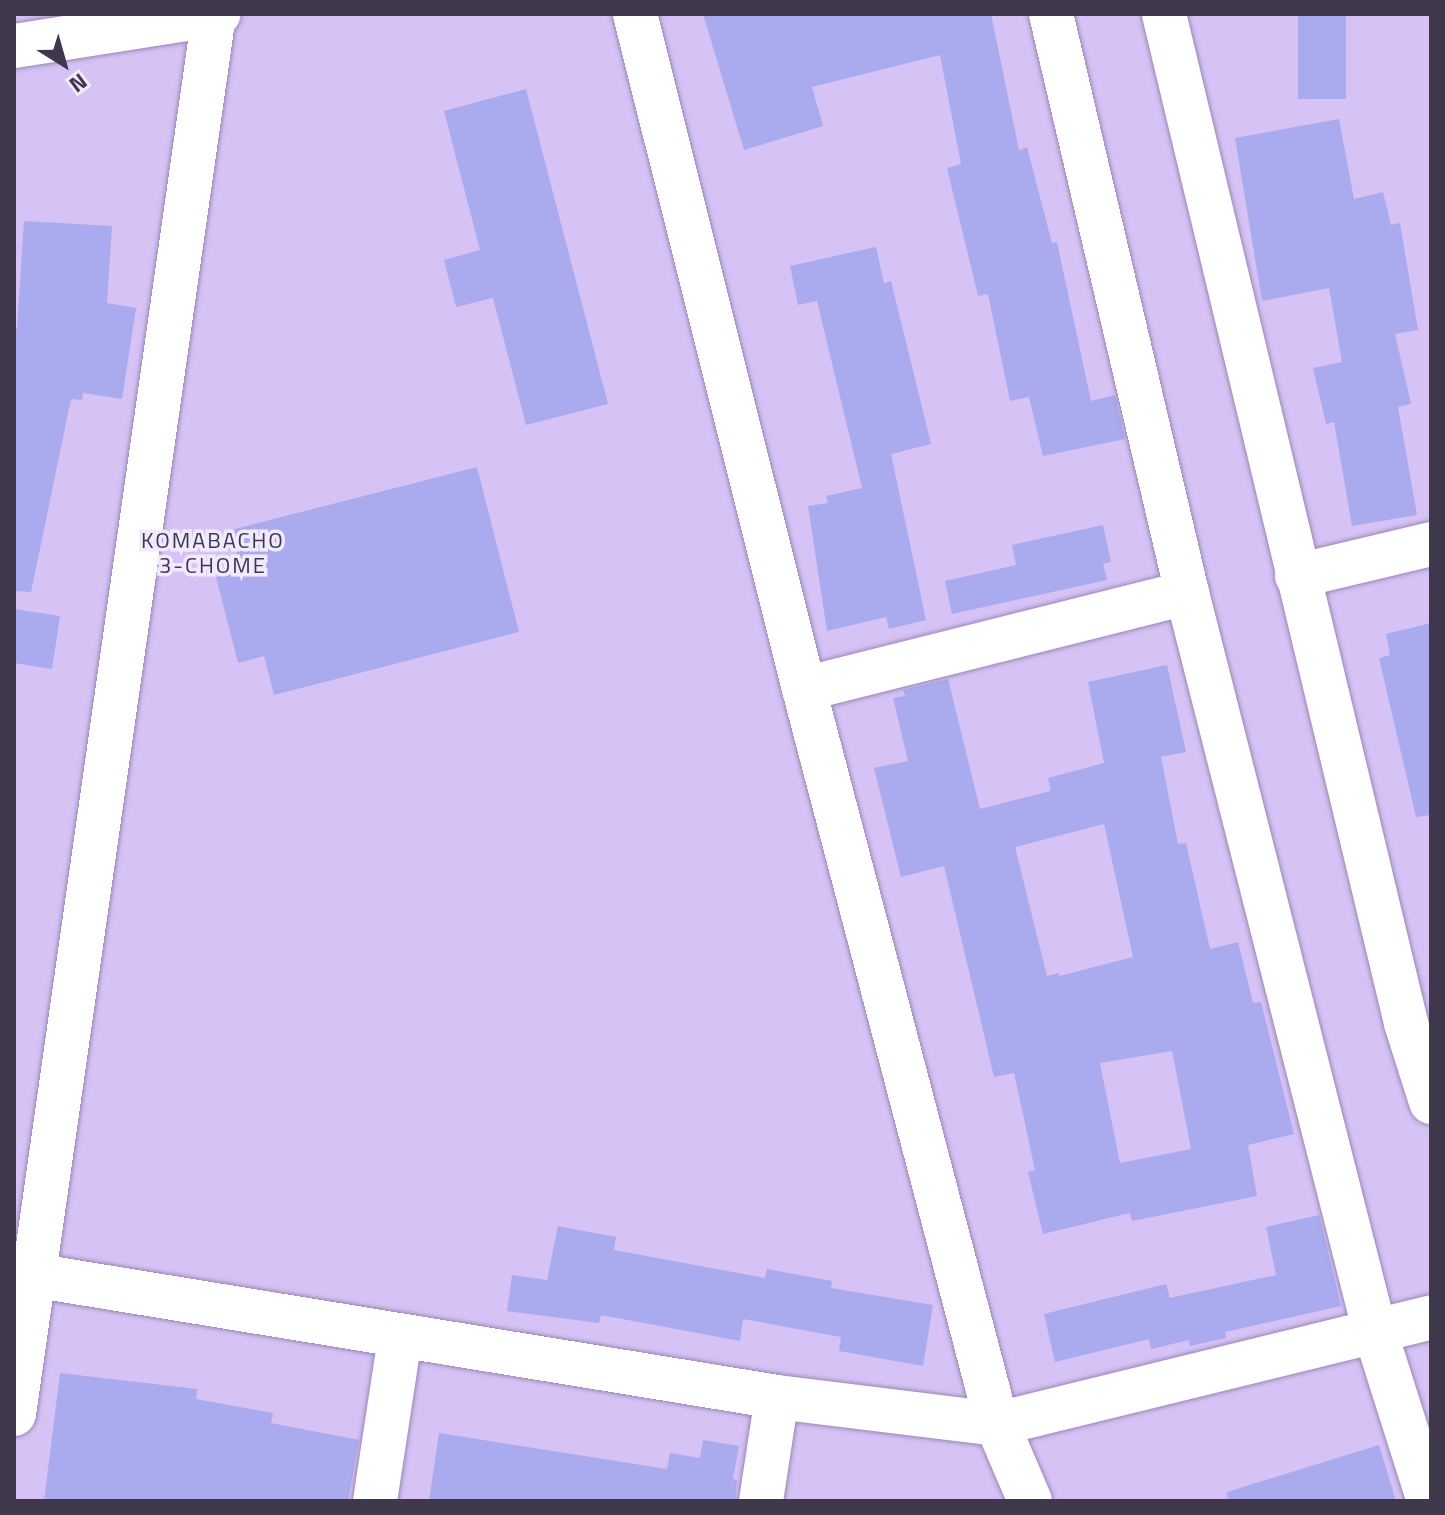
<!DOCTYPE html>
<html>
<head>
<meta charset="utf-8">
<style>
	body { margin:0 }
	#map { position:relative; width:1445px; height:1515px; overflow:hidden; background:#d6c2f5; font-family:"Titillium Web",sans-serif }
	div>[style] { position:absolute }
	.building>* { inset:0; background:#a9abee; transform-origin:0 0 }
	.roads { filter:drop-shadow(0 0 2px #9a87b7) drop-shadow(0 0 2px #9a87b7) }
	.street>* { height:44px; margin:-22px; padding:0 22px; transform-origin:22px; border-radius:22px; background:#fff }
	.secondary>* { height:44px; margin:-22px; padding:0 22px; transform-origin:22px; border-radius:22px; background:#fff }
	span { translate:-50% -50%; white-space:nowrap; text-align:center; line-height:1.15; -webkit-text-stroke:7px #f1eaff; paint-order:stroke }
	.neighbourhood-label { font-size:22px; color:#3f374b; letter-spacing:2px }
	.frame { position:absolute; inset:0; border:16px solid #3f374b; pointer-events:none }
	.north { position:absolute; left:24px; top:24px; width:80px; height:80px; -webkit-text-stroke:6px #f1eaff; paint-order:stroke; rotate:143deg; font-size:22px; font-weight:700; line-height:32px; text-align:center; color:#3f374b }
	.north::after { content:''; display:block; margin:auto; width:28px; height:36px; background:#3f374b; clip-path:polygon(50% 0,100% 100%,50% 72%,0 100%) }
</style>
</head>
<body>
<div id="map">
	<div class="building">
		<div style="clip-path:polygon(703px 14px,991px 14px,1019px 150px,1027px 147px,1052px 243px,1057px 242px,1091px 401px,1115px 395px,1125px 439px,1043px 456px,1029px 397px,1010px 401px,988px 294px,978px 296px,947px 168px,961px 164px,940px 55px,812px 87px,823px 126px,744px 150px)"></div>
		<div style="left:1298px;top:14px;width:48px;height:85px"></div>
		<div style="clip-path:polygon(526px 89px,608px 404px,526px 425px,493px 298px,456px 307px,444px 260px,480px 250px,444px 111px)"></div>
		<div style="clip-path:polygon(1339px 119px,1354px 199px,1383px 192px,1391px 225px,1400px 223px,1418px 330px,1395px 334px,1411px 404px,1398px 407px,1417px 515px,1352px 526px,1334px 422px,1326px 424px,1313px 368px,1342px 362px,1329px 288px,1262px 301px,1235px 138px)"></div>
		<div style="clip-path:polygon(24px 221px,112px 226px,107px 303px,136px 308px,122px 399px,83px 393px,82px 400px,71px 399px,31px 592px,14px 591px,14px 329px,17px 329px)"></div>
		<div style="clip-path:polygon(876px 247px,884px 283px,891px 281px,931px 444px,891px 454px,926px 620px,889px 629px,886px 617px,827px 631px,808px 506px,828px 503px,826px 496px,862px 488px,817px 301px,798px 305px,790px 266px)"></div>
		<div style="clip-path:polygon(477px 467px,519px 632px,274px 695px,264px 656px,238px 663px,216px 577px,241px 570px,231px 530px)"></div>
		<div style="clip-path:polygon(1103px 525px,1111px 562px,1103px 564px,1107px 580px,952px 614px,945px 581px,1016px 565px,1012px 545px)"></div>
		<div style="clip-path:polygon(14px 609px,60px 616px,52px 669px,14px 663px)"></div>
		<div style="clip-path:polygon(1431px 623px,1431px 815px,1416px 817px,1379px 658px,1390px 655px,1386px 634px)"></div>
		<div style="clip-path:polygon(evenodd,1167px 665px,1186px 752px,1161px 757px,1178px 844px,1186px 843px,1210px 949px,1238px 942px,1253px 1003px,1261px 1002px,1294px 1134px,1248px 1145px,1257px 1196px,1132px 1221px,1130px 1213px,1043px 1234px,1028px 1172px,1035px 1170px,1014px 1073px,994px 1077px,944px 866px,901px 877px,874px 768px,908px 761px,893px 698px,905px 696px,903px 690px,948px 679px,980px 809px,1051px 791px,1048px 778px,1104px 763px,1088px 682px,1167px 665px,1104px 824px,1133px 957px,1059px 976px,1059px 973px,1047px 976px,1015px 847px,1104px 824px,1167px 665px,1172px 1051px,1191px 1149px,1120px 1163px,1100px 1063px,1172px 1051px)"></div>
		<div style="clip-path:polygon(1319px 1215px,1341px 1306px,1225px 1332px,1226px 1338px,1190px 1346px,1189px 1340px,1151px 1349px,1149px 1339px,1055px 1362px,1044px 1314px,1166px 1284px,1170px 1298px,1276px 1275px,1266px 1227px)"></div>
		<div style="clip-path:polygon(558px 1226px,616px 1237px,614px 1250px,765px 1278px,767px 1269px,832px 1281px,831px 1288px,933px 1305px,923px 1366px,839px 1351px,841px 1337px,743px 1319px,740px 1341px,601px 1315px,599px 1323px,507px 1311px,512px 1275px,547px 1280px)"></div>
		<div style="clip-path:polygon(60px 1373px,197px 1389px,196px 1399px,273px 1413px,271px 1423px,359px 1440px,348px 1501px,44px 1501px)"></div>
		<div style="clip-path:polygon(439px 1433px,667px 1469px,670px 1453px,700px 1458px,703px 1440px,739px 1446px,733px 1479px,737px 1480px,735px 1501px,429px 1501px)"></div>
		<div style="clip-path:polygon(1379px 1445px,1396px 1501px,1228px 1501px,1227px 1492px)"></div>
	</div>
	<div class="roads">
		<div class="street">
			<div style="left:1051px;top:14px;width:595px;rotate:76.78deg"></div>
			<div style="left:1187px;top:593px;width:758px;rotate:75.73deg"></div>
			<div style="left:1374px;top:1328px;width:182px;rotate:72.4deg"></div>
			<div style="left:1164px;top:14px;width:1038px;rotate:76.51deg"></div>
			<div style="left:1406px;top:1023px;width:83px;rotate:72.4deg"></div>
			<div style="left:1297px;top:576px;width:138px;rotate:-13.4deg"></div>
			<div style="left:804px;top:689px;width:395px;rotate:-14.1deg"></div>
			<div style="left:375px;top:1501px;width:165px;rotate:-81.3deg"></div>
			<div style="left:761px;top:1501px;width:105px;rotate:-81.3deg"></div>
		</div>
		<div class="secondary">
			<div style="left:635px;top:14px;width:696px;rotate:75.94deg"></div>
			<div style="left:804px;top:689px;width:760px;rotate:75.29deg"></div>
			<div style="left:997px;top:1424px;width:84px;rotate:66.8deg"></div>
			<div style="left:14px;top:46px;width:207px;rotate:-8.9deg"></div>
			<div style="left:14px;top:1272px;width:773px;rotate:9.3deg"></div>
			<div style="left:777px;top:1397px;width:222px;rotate:7deg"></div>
			<div style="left:997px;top:1424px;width:447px;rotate:-13.8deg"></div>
			<div style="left:14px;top:1414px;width:1414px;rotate:-81.87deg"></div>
		</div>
	</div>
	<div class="neighbourhood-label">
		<span style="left:213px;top:553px">KOMABACHO<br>3-CHOME</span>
	</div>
	<div class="frame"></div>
	<div class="north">N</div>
</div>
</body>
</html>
